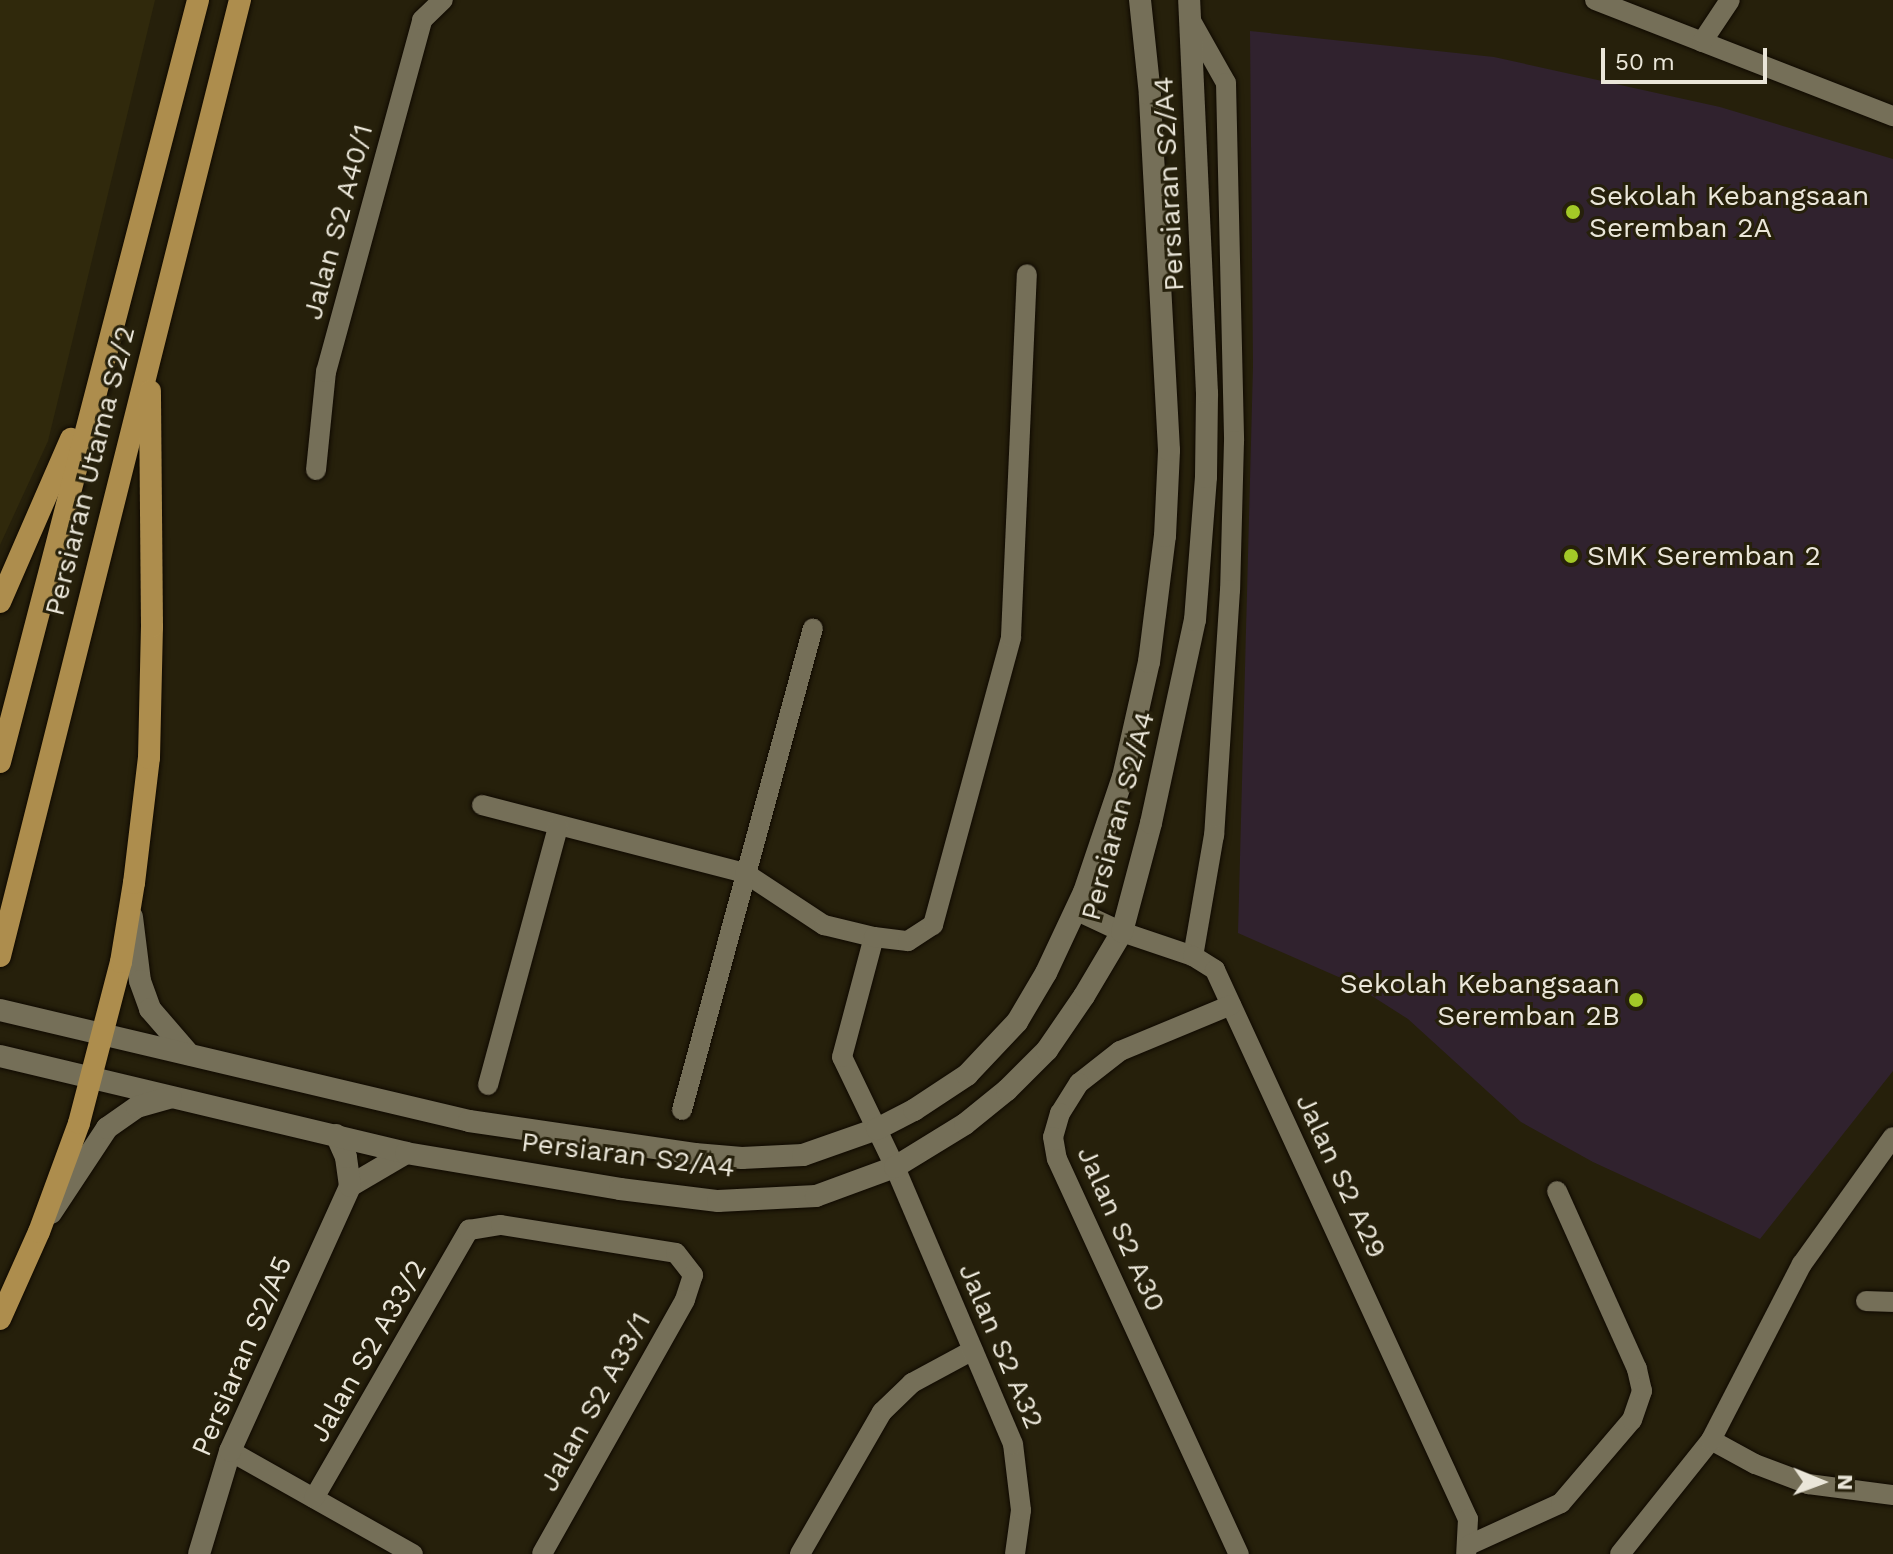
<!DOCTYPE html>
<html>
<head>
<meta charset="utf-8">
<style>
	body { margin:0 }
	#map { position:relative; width:1893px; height:1554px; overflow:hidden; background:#26200b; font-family:"Work Sans",sans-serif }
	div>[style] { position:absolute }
	.built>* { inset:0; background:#30290c }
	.education>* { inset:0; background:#30222e }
	.roads { filter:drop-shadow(0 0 2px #0f0900) drop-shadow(0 0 2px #0f0900) }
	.minor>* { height:20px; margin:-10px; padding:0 10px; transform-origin:10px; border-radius:10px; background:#756f58 }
	.tertiary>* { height:22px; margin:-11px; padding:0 11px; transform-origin:11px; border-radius:11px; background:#756f58 }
	.secondary>* { height:22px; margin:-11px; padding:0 11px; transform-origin:11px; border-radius:11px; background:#756f58 }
	.primary>* { height:22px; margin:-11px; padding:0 11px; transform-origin:11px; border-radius:11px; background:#ad8d4d }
	.dots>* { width:22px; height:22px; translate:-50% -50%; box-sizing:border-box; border:4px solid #26200b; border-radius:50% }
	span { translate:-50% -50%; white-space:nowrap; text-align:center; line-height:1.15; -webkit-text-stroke:6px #26200b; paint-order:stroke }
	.street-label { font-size:28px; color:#eae6d9 }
	.poi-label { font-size:28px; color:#eae6d9 }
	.left { translate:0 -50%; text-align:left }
	.right { translate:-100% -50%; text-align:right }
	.north { position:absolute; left:1781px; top:1442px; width:80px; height:80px; -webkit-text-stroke:6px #26200b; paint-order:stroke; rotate:91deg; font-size:22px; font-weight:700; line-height:32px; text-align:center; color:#eae6d9 }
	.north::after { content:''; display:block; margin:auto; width:28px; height:36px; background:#eae6d9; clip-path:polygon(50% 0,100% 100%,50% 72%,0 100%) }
	.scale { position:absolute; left:1601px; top:48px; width:166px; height:36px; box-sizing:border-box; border:4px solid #eae6d9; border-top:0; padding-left:10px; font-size:24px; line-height:28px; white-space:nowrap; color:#eae6d9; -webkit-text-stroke:6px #26200b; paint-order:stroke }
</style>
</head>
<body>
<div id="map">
	<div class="built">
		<div style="clip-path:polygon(0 0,155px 0,48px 441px,0 545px)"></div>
	</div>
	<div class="education">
		<div style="clip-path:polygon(1250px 31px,1494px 57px,1720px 107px,1893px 159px,1893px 1071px,1760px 1239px,1593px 1162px,1521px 1122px,1408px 1019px,1350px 982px,1238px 933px,1253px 366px)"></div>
	</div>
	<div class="roads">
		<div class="minor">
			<div style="left:1595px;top:0;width:320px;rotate:21.3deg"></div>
			<div style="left:1190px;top:19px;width:73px;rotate:60.6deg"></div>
			<div style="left:1226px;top:83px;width:358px;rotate:88.7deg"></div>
			<div style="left:1234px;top:441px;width:149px;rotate:91.5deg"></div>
			<div style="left:1230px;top:590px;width:246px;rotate:93.7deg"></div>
			<div style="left:1214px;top:835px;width:123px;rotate:99.8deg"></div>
			<div style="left:1702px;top:42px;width:50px;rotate:-56.3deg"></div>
			<div style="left:316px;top:470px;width:99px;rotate:-84.2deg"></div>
			<div style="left:326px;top:372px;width:365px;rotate:-74.7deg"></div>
			<div style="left:422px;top:20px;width:29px;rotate:-44deg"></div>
			<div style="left:482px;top:805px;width:272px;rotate:14.5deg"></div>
			<div style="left:745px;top:873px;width:95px;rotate:33.4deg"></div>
			<div style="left:824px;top:925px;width:51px;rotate:13.5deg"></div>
			<div style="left:1075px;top:910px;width:52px;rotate:25.1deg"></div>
			<div style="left:1122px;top:932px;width:75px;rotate:18.7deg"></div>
			<div style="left:1193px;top:956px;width:26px;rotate:32deg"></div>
			<div style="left:1215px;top:970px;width:604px;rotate:65.26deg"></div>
			<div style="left:1468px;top:1519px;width:35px;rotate:93deg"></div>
			<div style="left:1231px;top:1005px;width:120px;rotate:157.5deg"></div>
			<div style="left:1120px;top:1051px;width:52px;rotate:142deg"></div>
			<div style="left:1079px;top:1083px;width:36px;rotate:122deg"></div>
			<div style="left:1060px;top:1113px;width:25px;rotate:106deg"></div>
			<div style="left:1053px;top:1137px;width:22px;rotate:80deg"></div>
			<div style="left:1057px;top:1159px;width:435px;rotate:65.3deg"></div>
			<div style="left:488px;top:1085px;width:267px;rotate:-74.8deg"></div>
			<div style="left:682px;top:1110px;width:499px;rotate:-74.8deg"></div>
			<div style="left:1866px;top:1301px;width:27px;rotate:2deg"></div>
			<div style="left:1711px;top:1440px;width:50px;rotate:28.6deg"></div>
			<div style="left:1755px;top:1464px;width:57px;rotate:20.7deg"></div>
			<div style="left:1808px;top:1484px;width:86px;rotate:7.4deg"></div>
			<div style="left:230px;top:1451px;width:210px;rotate:29.4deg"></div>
			<div style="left:314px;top:1498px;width:310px;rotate:-60deg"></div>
			<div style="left:469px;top:1230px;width:32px;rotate:-9deg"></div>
			<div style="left:501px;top:1225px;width:177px;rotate:9.1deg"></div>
			<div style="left:676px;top:1253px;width:28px;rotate:52deg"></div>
			<div style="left:693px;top:1275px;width:26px;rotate:108deg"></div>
			<div style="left:685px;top:1300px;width:291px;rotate:119.4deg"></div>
			<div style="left:1469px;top:1545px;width:101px;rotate:-24.5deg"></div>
			<div style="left:1561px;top:1503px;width:109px;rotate:-49.5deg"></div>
			<div style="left:1632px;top:1420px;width:31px;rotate:-71deg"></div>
			<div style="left:1642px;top:1391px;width:23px;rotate:-103deg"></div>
			<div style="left:1637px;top:1369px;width:195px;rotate:-114.2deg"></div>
			<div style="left:800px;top:1554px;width:164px;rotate:-60deg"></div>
			<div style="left:882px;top:1412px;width:42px;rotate:-44deg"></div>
			<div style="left:912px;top:1383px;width:69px;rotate:-28.4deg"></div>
			<div style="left:1015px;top:1554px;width:44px;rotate:-82.2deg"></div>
			<div style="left:1021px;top:1510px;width:66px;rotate:-96.9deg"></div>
			<div style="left:1013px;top:1444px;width:301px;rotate:-113.1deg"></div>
			<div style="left:895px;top:1167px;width:122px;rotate:-115.7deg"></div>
			<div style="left:842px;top:1057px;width:124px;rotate:-75.1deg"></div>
			<div style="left:874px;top:937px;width:34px;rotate:7deg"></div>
			<div style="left:908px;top:941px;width:30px;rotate:-33deg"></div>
			<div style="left:933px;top:925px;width:298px;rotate:-74.8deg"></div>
			<div style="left:1011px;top:637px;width:363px;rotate:-87.5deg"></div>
			<div style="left:1620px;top:1554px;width:146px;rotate:-51.4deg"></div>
			<div style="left:1711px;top:1440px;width:198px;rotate:-62.7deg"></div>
			<div style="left:1802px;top:1264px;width:156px;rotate:-54.4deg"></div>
		</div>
		<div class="tertiary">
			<div style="left:350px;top:1186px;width:65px;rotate:-30.5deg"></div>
			<div style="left:199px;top:1554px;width:108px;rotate:-73.2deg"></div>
			<div style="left:230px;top:1451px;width:291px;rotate:-65.6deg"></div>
			<div style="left:350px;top:1186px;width:29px;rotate:-98deg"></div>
			<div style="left:346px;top:1157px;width:24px;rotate:-114deg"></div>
		</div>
		<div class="secondary">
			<div style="left:132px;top:917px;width:64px;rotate:82.9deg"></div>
			<div style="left:140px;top:981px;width:30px;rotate:70deg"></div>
			<div style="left:150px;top:1009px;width:60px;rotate:49.1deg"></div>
			<div style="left:0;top:1010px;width:482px;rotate:13.3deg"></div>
			<div style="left:469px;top:1121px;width:228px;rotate:8.3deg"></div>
			<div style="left:695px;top:1154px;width:47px;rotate:4.9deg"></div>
			<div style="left:742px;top:1158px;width:61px;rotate:-2.8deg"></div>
			<div style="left:803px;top:1155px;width:78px;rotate:-19.4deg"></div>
			<div style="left:877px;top:1129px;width:42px;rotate:-27.2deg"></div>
			<div style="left:914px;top:1110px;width:64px;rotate:-33.4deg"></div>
			<div style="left:967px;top:1075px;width:73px;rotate:-46.7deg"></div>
			<div style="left:1017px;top:1022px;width:57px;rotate:-59.4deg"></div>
			<div style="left:1046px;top:973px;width:89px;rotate:-64.9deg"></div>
			<div style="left:1084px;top:892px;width:121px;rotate:-71.3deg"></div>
			<div style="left:1123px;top:777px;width:118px;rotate:-77.3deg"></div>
			<div style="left:1149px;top:662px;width:127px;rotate:-82.8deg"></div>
			<div style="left:1165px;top:536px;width:86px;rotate:-87.3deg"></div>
			<div style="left:1169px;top:450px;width:356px;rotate:-93.1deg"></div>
			<div style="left:1150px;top:95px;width:96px;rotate:-96deg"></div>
			<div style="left:0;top:1056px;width:417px;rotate:13.4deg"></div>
			<div style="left:406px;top:1153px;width:217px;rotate:9.5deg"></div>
			<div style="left:620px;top:1189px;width:99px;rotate:7deg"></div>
			<div style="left:718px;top:1201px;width:98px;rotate:-2.9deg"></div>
			<div style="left:816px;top:1196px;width:84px;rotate:-20.2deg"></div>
			<div style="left:895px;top:1167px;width:82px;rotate:-31.6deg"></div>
			<div style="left:965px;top:1124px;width:54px;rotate:-39deg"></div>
			<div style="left:1007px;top:1090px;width:57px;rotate:-45deg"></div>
			<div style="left:1047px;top:1050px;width:65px;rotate:-55.6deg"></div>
			<div style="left:1084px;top:996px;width:74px;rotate:-59.3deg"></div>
			<div style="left:1122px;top:932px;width:113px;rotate:-75.1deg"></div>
			<div style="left:1151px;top:823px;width:208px;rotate:-77.8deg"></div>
			<div style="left:1195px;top:620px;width:143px;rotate:-85.6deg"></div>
			<div style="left:1206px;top:477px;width:84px;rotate:-89.3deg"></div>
			<div style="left:1207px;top:393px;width:393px;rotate:-92.6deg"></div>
			<div style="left:51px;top:1213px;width:102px;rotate:-56.6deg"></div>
			<div style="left:107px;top:1128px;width:37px;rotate:-35deg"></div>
			<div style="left:137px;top:1107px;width:35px;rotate:-16deg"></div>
		</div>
		<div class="primary">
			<div style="left:0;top:602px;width:178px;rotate:-66.5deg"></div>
			<div style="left:0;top:762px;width:787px;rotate:-75.43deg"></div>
			<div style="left:0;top:956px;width:986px;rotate:-75.91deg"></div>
			<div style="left:0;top:1319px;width:95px;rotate:-65.9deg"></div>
			<div style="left:39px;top:1232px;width:116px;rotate:-69.8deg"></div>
			<div style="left:79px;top:1123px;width:166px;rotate:-75.4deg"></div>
			<div style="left:121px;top:962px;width:80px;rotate:-80.7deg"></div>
			<div style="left:134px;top:883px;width:126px;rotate:-83.2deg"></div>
			<div style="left:149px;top:758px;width:131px;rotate:-88.7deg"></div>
			<div style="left:152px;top:627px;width:236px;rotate:-90.5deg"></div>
		</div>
	</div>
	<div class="dots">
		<div style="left:1573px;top:212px;background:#a3c927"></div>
		<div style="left:1571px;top:556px;background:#a3c927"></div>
		<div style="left:1636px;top:1000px;background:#a3c927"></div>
	</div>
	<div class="street-label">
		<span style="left:1169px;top:184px;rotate:-93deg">Persiaran S2/A4</span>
		<span style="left:338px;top:222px;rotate:-75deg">Jalan S2 A40/1</span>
		<span style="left:90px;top:471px;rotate:-76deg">Persiaran Utama S2/2</span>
		<span style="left:1118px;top:816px;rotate:-75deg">Persiaran S2/A4</span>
		<span style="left:628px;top:1155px;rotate:7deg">Persiaran S2/A4</span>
		<span style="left:1341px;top:1176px;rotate:65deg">Jalan S2 A29</span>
		<span style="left:1121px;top:1229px;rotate:66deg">Jalan S2 A30</span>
		<span style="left:1001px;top:1346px;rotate:67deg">Jalan S2 A32</span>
		<span style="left:368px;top:1351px;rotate:-60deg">Jalan S2 A33/2</span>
		<span style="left:242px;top:1356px;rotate:-67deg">Persiaran S2/A5</span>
		<span style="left:595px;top:1402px;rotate:-61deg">Jalan S2 A33/1</span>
	</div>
	<div class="poi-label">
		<span class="left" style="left:1589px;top:212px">Sekolah Kebangsaan<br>Seremban 2A</span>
		<span class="left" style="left:1587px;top:556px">SMK Seremban 2</span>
		<span class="right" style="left:1620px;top:1000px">Sekolah Kebangsaan<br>Seremban 2B</span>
	</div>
	<div class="north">N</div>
	<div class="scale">50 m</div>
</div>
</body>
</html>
